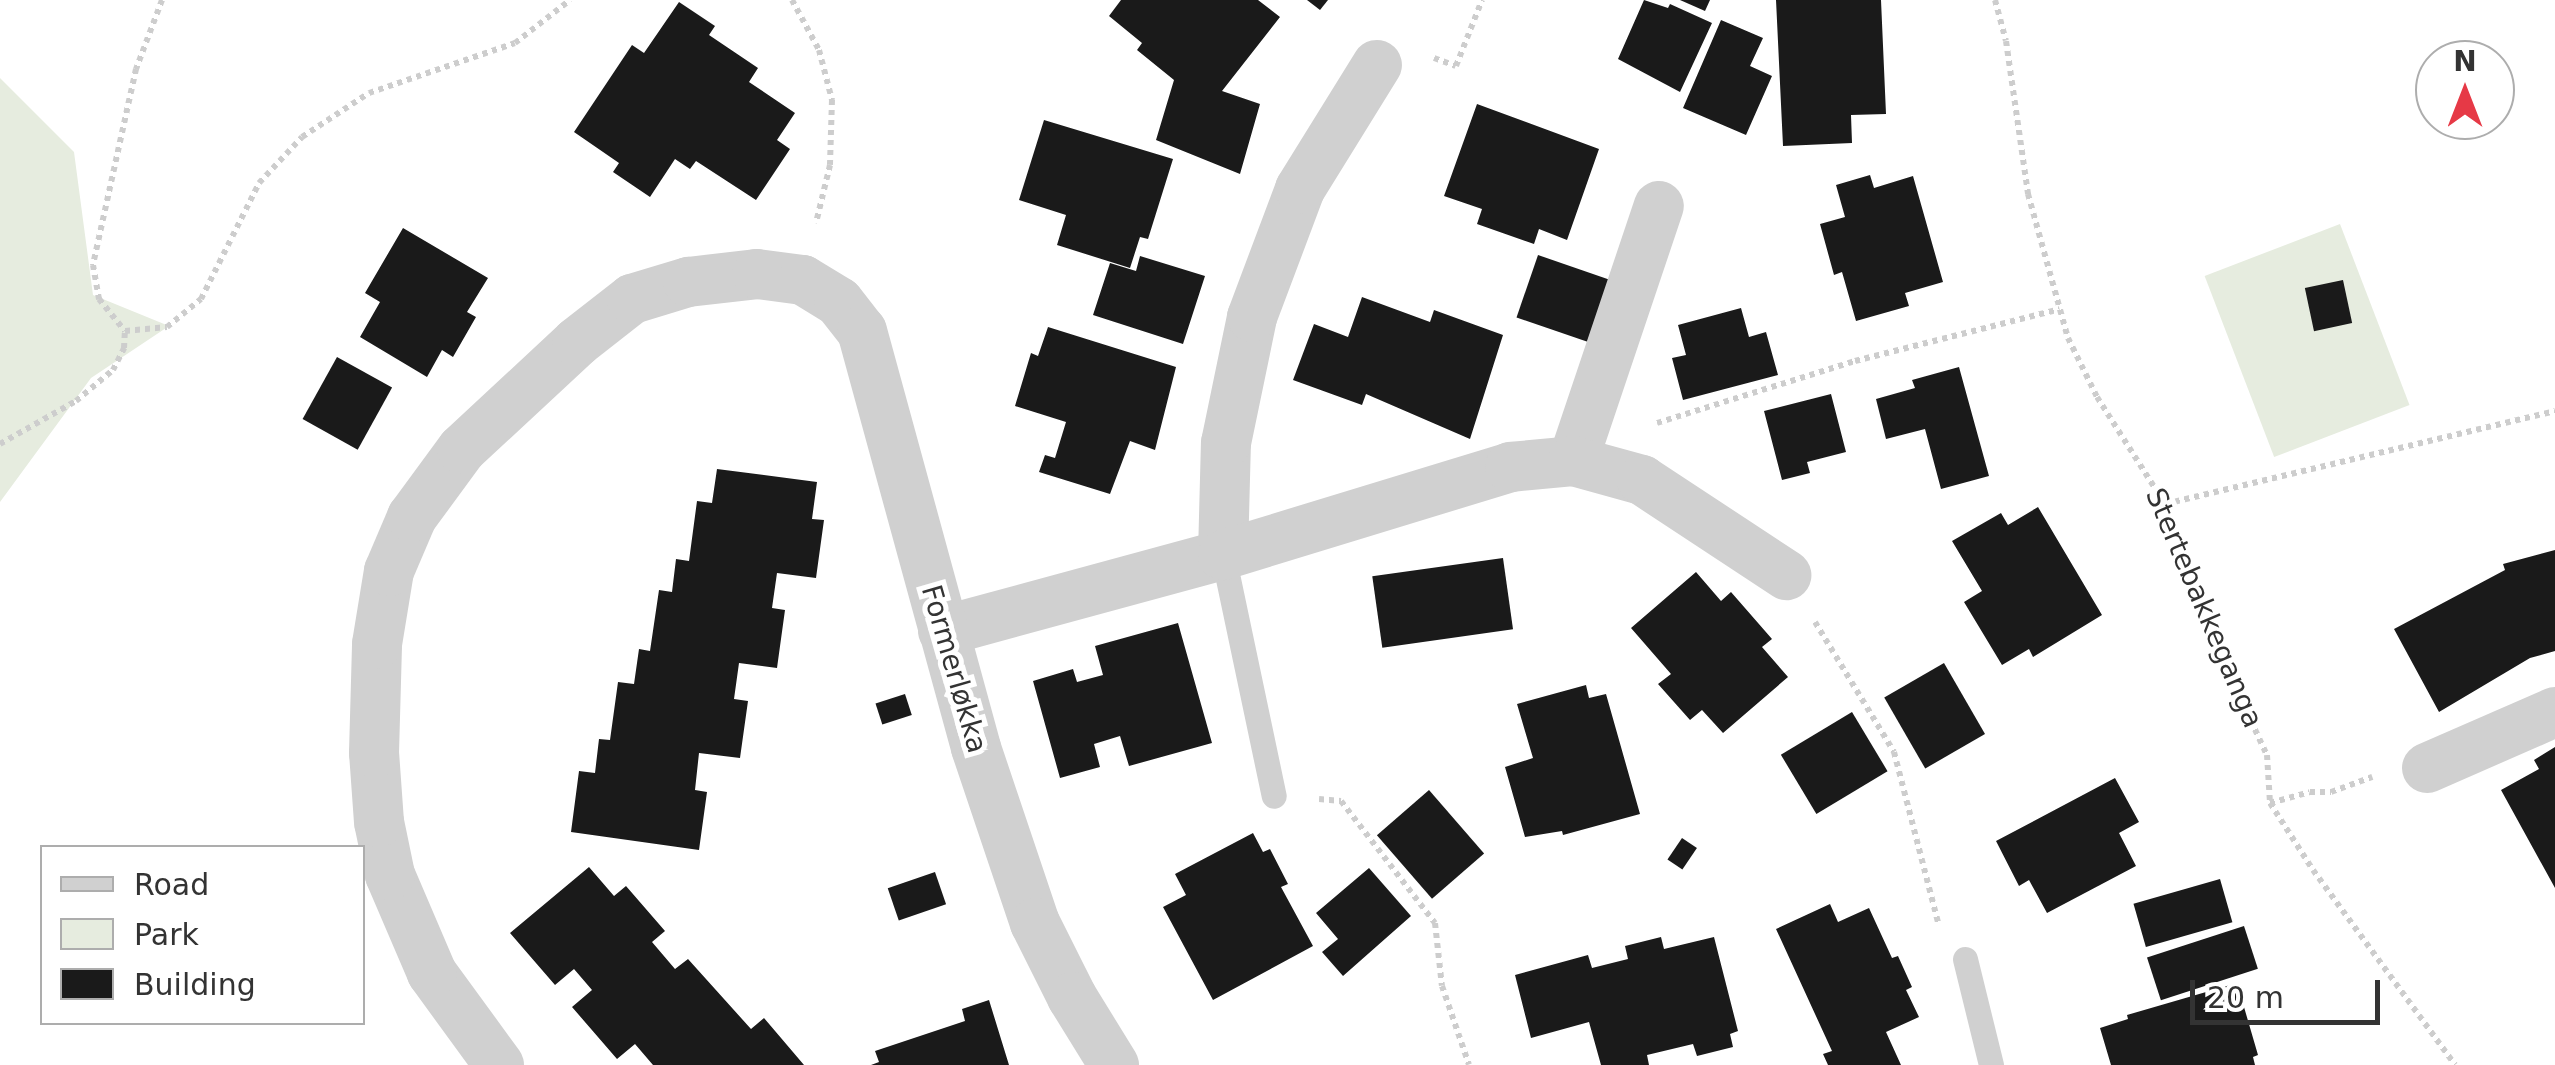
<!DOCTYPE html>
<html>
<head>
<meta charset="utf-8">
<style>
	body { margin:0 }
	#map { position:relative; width:2555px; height:1065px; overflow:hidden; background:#fff; font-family:"DejaVu Sans",sans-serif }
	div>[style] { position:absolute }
	.green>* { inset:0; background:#e6ecdf; transform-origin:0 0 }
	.building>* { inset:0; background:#1a1a1a; transform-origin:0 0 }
	.path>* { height:6px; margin-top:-3px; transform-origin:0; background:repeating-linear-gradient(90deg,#cdcdcd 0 5px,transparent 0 10px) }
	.service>* { height:25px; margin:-12.5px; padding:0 12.5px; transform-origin:12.5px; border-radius:12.5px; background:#d0d0d0 }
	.minor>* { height:50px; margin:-25px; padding:0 25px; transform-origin:25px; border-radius:25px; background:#d0d0d0 }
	span { translate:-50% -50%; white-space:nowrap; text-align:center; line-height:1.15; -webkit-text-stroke:10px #fff; paint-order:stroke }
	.street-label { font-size:28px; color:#333 }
	.legend { position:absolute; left:40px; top:845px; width:325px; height:180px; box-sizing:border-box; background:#fff; border:2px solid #adadad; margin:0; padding:12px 18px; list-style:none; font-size:30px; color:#333 }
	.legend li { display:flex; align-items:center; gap:20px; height:50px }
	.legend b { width:50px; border:2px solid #adadad }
	.north { position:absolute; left:2415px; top:40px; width:100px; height:100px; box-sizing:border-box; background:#fff; border:2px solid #adadad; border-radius:50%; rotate:0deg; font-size:28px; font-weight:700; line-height:40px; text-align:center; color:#333 }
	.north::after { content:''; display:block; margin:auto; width:35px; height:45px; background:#e63946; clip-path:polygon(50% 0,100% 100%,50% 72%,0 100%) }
	.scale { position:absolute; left:2190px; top:980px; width:190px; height:45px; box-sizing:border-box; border:5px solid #333; border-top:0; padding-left:12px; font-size:30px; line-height:35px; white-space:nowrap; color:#333; -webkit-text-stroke:8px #fff; paint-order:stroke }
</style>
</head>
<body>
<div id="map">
	<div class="green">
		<div style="clip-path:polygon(0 78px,74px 152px,93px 295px,169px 326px,91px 378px,0 502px)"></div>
		<div style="left:2340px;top:224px;width:194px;height:145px;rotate:69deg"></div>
	</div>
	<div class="building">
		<div style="clip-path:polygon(1121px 0,1258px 0,1280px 17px,1222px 91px,1260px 104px,1240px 174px,1156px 140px,1174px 80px,1137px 50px,1142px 43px,1109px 16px)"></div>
		<div style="clip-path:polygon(1307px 0,1328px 0,1320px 10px)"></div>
		<div style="clip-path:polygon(1644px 0,1668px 8px,1670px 4px,1712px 23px,1680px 92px,1618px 59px)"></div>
		<div style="clip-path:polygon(1680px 0,1710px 0,1705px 11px)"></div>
		<div style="clip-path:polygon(1776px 0,1881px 0,1886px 114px,1851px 115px,1852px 143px,1783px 146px)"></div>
		<div style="clip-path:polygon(679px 2px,715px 26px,709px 35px,758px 68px,749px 82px,795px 113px,777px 140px,790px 149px,756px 200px,696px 161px,690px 169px,675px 159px,650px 197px,613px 172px,619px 163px,574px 132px,632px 45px,644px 53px)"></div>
		<div style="clip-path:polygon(1721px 20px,1763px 38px,1750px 66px,1772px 76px,1746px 135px,1683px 108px)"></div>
		<div style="clip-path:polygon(1477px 104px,1599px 149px,1567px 240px,1539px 229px,1534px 244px,1477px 224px,1482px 209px,1444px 196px)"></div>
		<div style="clip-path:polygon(1044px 120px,1173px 159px,1148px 239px,1140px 237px,1130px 268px,1057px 245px,1066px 215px,1019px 200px)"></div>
		<div style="clip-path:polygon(1870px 175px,1874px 188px,1913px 176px,1943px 282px,1905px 293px,1909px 306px,1856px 321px,1842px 272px,1834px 275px,1820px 224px,1845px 217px,1836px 185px)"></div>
		<div style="clip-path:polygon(403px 228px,488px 278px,467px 312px,476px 317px,453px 357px,442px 350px,427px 377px,360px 337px,380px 302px,365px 293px)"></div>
		<div style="left:1538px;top:255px;width:75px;height:66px;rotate:19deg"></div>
		<div style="clip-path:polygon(1140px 256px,1205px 276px,1183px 344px,1093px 315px,1110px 263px,1136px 271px)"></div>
		<div style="left:2343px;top:280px;width:44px;height:39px;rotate:78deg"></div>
		<div style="clip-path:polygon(1362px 297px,1430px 322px,1434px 310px,1503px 335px,1470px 439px,1366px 394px,1362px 405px,1293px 380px,1314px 324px,1348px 337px)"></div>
		<div style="clip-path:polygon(1741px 308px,1749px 337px,1766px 332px,1778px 375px,1683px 400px,1672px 358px,1686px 355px,1678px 325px)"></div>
		<div style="clip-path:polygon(1048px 327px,1176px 367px,1155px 450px,1130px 441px,1110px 494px,1039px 472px,1045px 455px,1055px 458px,1066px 422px,1015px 406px,1031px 353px,1038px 356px)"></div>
		<div style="left:337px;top:357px;width:63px;height:71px;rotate:29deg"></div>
		<div style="clip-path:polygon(1959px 367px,1989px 476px,1941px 489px,1925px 429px,1886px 439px,1876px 399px,1915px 388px,1912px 380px)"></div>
		<div style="clip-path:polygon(1831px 394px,1846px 452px,1807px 462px,1810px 473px,1782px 480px,1764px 411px)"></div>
		<div style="clip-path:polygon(717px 469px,817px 482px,812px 519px,824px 520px,816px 578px,777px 573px,772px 608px,785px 610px,777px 668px,739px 663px,734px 699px,748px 701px,740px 758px,699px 753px,695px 790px,707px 792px,699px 850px,571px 832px,579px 771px,595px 773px,599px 739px,610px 740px,618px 682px,634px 684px,639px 649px,650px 651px,659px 590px,672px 592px,676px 559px,689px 561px,697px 501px,712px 503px)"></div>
		<div style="clip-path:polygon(2038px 507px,2102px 615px,2033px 657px,2029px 649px,2002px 665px,1964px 602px,1982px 591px,1952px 541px,2001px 513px,2008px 525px)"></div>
		<div style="clip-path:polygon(2555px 550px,2555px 651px,2530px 658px,2439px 712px,2394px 629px,2505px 570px,2503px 564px)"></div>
		<div style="left:1503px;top:558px;width:72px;height:132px;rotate:82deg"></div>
		<div style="clip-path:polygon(1696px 572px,1721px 601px,1731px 592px,1772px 639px,1762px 647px,1788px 677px,1723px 733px,1702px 710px,1690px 720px,1658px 684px,1671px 674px,1631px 628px)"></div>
		<div style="clip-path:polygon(1178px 623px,1212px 743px,1129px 766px,1120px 736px,1094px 744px,1100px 767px,1060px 778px,1033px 681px,1073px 669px,1077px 682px,1103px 675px,1095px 646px)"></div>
		<div style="left:1944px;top:663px;width:82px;height:69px;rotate:60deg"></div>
		<div style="clip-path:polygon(1586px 685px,1589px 698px,1606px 694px,1640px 814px,1563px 835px,1562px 831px,1525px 837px,1505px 767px,1533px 758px,1517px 704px)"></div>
		<div style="left:905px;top:694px;width:22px;height:31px;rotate:72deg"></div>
		<div style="left:1852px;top:712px;width:69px;height:83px;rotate:59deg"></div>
		<div style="clip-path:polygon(2555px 747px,2555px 888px,2501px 790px,2539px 769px,2534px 760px)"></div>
		<div style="clip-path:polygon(2115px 778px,2139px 822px,2119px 833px,2136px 866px,2047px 913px,2029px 880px,2019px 886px,1996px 841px)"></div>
		<div style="left:1429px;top:790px;width:84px;height:69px;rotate:49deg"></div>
		<div style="clip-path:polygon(1253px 833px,1263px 852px,1270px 849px,1288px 884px,1281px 887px,1313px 946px,1213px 1000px,1163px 907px,1186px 895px,1175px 874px)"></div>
		<div style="left:1682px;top:838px;width:18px;height:26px;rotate:34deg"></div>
		<div style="clip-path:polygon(589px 867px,614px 896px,626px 886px,665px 931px,652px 942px,675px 969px,688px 959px,751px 1029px,764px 1018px,804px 1065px,653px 1065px,635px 1044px,617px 1059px,572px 1007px,592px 990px,574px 969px,555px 985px,510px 933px)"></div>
		<div style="clip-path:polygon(1369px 868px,1411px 916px,1343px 976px,1322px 952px,1338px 939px,1316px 913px)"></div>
		<div style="left:935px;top:872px;width:34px;height:50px;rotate:71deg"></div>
		<div style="left:2220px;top:879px;width:45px;height:90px;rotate:74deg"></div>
		<div style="clip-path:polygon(1830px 904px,1838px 922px,1869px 908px,1892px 958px,1898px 956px,1912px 987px,1906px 990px,1919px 1017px,1886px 1032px,1901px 1065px,1828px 1065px,1823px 1054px,1832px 1051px,1776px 929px)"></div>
		<div style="left:2244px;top:926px;width:45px;height:102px;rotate:72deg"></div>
		<div style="clip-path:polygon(1661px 937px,1664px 949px,1714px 937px,1738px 1031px,1730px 1034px,1733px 1047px,1697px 1056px,1693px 1044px,1647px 1055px,1649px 1065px,1601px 1065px,1589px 1022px,1531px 1038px,1515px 975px,1588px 955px,1592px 968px,1628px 959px,1625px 946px)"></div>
		<div style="clip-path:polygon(2237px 983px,2258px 1055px,2253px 1057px,2255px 1065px,2111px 1065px,2100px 1028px,2128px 1019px,2127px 1015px)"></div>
		<div style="clip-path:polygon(989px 1000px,1009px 1065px,871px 1065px,879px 1062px,875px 1051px,965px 1021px,962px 1009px)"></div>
	</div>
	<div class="path">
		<div style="left:162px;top:0;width:74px;rotate:110.6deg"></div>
		<div style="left:136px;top:69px;width:201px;rotate:102.4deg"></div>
		<div style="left:93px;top:265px;width:35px;rotate:80deg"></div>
		<div style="left:99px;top:299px;width:41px;rotate:50.9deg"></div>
		<div style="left:125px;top:331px;width:42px;rotate:-5.4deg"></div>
		<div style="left:167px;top:327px;width:44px;rotate:-39.5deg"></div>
		<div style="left:201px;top:299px;width:130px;rotate:-63.4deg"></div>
		<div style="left:259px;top:183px;width:63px;rotate:-46.9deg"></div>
		<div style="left:302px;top:137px;width:80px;rotate:-33.3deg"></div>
		<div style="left:369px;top:93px;width:154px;rotate:-18.9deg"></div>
		<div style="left:515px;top:43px;width:70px;rotate:-38deg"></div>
		<div style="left:792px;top:0;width:57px;rotate:61.6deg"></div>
		<div style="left:819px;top:50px;width:52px;rotate:75.4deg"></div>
		<div style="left:832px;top:100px;width:65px;rotate:91.8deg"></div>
		<div style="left:830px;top:165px;width:60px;rotate:103.6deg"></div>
		<div style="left:1995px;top:0;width:42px;rotate:75deg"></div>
		<div style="left:2006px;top:41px;width:155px;rotate:81.8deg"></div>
		<div style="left:2028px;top:194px;width:149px;rotate:74.5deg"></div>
		<div style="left:2068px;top:338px;width:66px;rotate:63.8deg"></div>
		<div style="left:2097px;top:397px;width:127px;rotate:57.6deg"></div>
		<div style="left:2165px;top:504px;width:32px;rotate:79deg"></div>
		<div style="left:2171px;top:535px;width:122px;rotate:67.8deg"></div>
		<div style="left:2217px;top:648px;width:118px;rotate:65deg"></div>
		<div style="left:2267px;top:755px;width:48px;rotate:86.4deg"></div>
		<div style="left:2270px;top:803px;width:80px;rotate:57.3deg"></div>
		<div style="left:2313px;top:870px;width:241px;rotate:53.9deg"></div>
		<div style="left:1434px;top:58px;width:23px;rotate:20deg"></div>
		<div style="left:1456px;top:66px;width:71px;rotate:-68.5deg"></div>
		<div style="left:1657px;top:423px;width:207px;rotate:-17.4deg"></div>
		<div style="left:1855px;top:361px;width:211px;rotate:-14.2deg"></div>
		<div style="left:0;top:444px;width:87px;rotate:-29.5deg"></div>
		<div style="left:76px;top:401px;width:48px;rotate:-40deg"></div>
		<div style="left:113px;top:370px;width:25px;rotate:-63deg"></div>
		<div style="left:124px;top:348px;width:17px;rotate:-87deg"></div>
		<div style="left:2165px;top:504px;width:401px;rotate:-13.4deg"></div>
		<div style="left:1815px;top:622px;width:152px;rotate:58.7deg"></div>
		<div style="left:1894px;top:752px;width:176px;rotate:75.5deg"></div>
		<div style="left:1319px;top:799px;width:22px;rotate:5deg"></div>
		<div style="left:1341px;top:801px;width:154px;rotate:52.4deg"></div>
		<div style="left:1435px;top:923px;width:63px;rotate:83.7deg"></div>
		<div style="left:1442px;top:986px;width:83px;rotate:71.1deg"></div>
		<div style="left:2270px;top:803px;width:41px;rotate:-15.4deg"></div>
		<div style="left:2310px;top:792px;width:21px"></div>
		<div style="left:2331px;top:792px;width:44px;rotate:-20.1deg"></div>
	</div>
	<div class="service">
		<div style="left:1223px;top:555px;width:246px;rotate:78.1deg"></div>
		<div style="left:1965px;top:959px;width:109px;rotate:76.2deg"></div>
	</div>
	<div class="minor">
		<div style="left:1573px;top:461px;width:269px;rotate:-71.4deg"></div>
		<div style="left:1223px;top:555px;width:112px;rotate:-88.5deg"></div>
		<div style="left:1226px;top:443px;width:129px;rotate:-78.3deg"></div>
		<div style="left:1252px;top:317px;width:137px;rotate:-69.4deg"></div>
		<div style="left:1300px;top:189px;width:146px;rotate:-58.2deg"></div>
		<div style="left:943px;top:631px;width:290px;rotate:-15.2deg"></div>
		<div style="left:1223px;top:555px;width:300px;rotate:-17deg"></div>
		<div style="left:1510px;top:467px;width:63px;rotate:-5.4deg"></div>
		<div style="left:1573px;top:461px;width:72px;rotate:15.4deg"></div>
		<div style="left:1642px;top:480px;width:173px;rotate:33.4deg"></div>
		<div style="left:2427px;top:768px;width:140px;rotate:-23.6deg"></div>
		<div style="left:499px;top:1065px;width:114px;rotate:-126.1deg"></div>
		<div style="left:432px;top:973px;width:107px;rotate:-113.2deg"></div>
		<div style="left:390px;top:875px;width:54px;rotate:-101.7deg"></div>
		<div style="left:379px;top:822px;width:69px;rotate:-94.1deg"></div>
		<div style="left:374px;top:753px;width:109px;rotate:-88.4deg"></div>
		<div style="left:377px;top:644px;width:74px;rotate:-80.7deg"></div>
		<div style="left:389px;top:571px;width:59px;rotate:-66.9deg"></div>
		<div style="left:412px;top:517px;width:84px;rotate:-53.7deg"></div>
		<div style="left:462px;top:449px;width:157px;rotate:-42.9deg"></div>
		<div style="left:577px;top:342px;width:70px;rotate:-38deg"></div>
		<div style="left:632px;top:299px;width:59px;rotate:-16.9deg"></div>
		<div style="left:688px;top:282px;width:69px;rotate:-6.6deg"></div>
		<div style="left:757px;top:274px;width:46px;rotate:7.4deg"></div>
		<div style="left:803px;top:280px;width:42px;rotate:31.4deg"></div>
		<div style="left:839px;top:302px;width:37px;rotate:52deg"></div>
		<div style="left:862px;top:331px;width:432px;rotate:74.7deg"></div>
		<div style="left:976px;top:748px;width:185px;rotate:71.4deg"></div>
		<div style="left:1035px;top:923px;width:83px;rotate:63.4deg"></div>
		<div style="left:1072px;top:997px;width:80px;rotate:58.3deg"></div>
	</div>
	<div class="street-label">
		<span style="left:2204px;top:608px;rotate:67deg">Stertebakkeganga</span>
		<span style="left:954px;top:669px;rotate:74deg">Formerløkka</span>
	</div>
	<ul class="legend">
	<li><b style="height:12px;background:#d0d0d0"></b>Road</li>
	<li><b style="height:28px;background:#e6ecdf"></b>Park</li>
	<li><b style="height:28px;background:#1a1a1a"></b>Building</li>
	</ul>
	<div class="north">N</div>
	<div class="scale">20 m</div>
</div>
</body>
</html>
